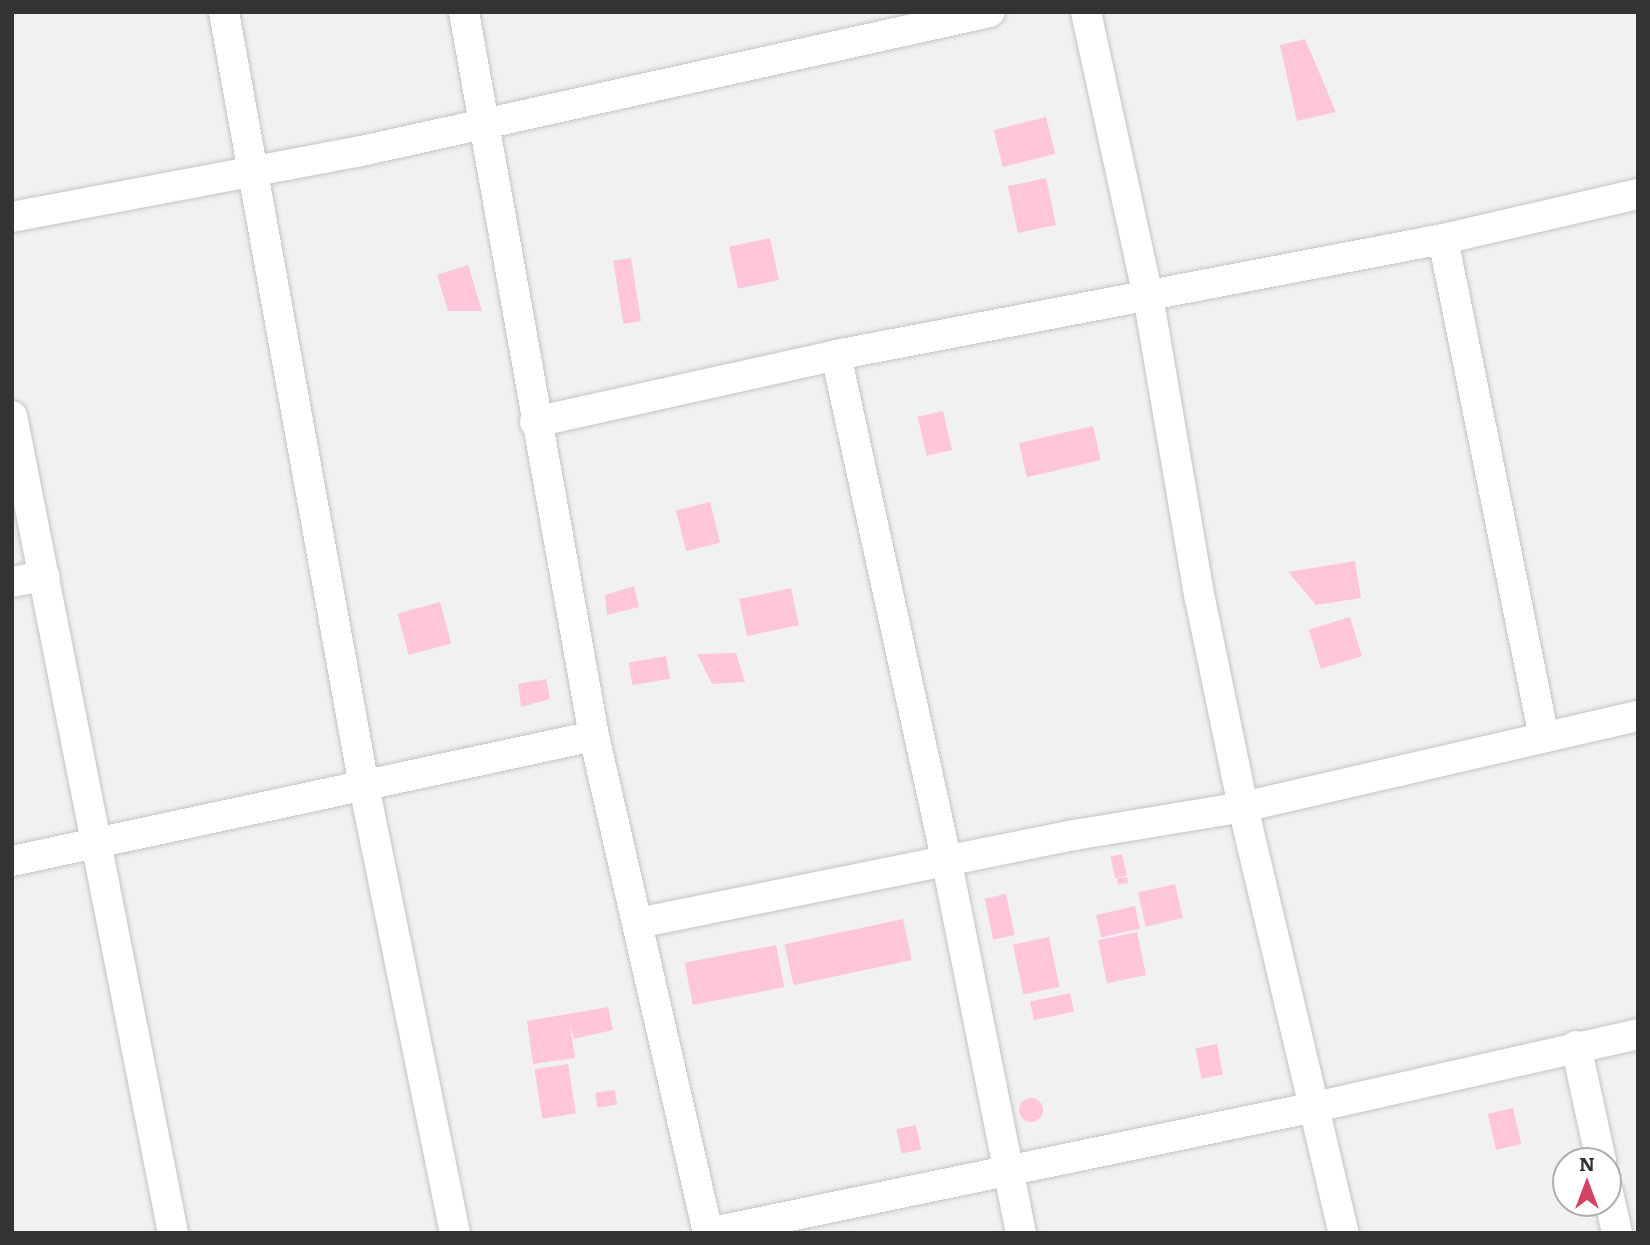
<!DOCTYPE html>
<html>
<head>
<meta charset="utf-8">
<style>
	body { margin:0 }
	#map { position:relative; width:1650px; height:1245px; overflow:hidden; background:#f1f1f2; font-family:Literata,serif }
	div>[style] { position:absolute }
	.building>* { inset:0; background:#ffc6db; transform-origin:0 0 }
	.round { border-radius:50% }
	.roads { filter:drop-shadow(0 0 2px #c4c4c6) drop-shadow(0 0 2px #c4c4c6) }
	.minor>* { height:30px; margin:-15px; padding:0 15px; transform-origin:15px; border-radius:15px; background:#fff }
	span { translate:-50% -50%; white-space:nowrap; text-align:center; line-height:1.15; -webkit-text-stroke:6px #fff; paint-order:stroke }
	.frame { position:absolute; inset:0; border:14px solid #333334; pointer-events:none }
	.north { position:absolute; left:1552px; top:1147px; width:70px; height:70px; box-sizing:border-box; background:#fff; border:2px solid #adadae; border-radius:50%; rotate:0deg; font-size:19px; font-weight:700; line-height:28px; text-align:center; color:#333334 }
	.north::after { content:''; display:block; margin:auto; width:24px; height:32px; background:#d24263; clip-path:polygon(50% 0,100% 100%,50% 72%,0 100%) }
</style>
</head>
<body>
<div id="map">
	<div class="building">
		<div style="clip-path:polygon(1305px 39px,1336px 112px,1297px 121px,1280px 45px)"></div>
		<div style="left:1046px;top:117px;width:38px;height:54px;rotate:76deg"></div>
		<div style="left:1046px;top:178px;width:48px;height:39px;rotate:78deg"></div>
		<div style="left:770px;top:238px;width:43px;height:42px;rotate:78deg"></div>
		<div style="left:631px;top:258px;width:64px;height:18px;rotate:81deg"></div>
		<div style="clip-path:polygon(468px 265px,482px 311px,448px 311px,437px 275px)"></div>
		<div style="left:943px;top:411px;width:40px;height:26px;rotate:77deg"></div>
		<div style="left:1093px;top:426px;width:35px;height:76px;rotate:77deg"></div>
		<div style="left:710px;top:502px;width:42px;height:35px;rotate:76deg"></div>
		<div style="clip-path:polygon(1355px 561px,1361px 598px,1316px 605px,1288px 572px)"></div>
		<div style="clip-path:polygon(634px 586px,639px 607px,607px 615px,605px 595px)"></div>
		<div style="left:791px;top:588px;width:38px;height:53px;rotate:78deg"></div>
		<div style="left:440px;top:602px;width:43px;height:44px;rotate:75deg"></div>
		<div style="left:1350px;top:617px;width:41px;height:43px;rotate:73deg"></div>
		<div style="clip-path:polygon(736px 653px,745px 682px,712px 684px,697px 654px)"></div>
		<div style="left:666px;top:656px;width:23px;height:38px;rotate:80deg"></div>
		<div style="clip-path:polygon(546px 679px,550px 699px,521px 707px,518px 684px)"></div>
		<div style="left:1122px;top:854px;width:22px;height:12px;rotate:77deg"></div>
		<div style="left:1127px;top:877px;width:6px;height:10px;rotate:81deg"></div>
		<div style="left:1175px;top:884px;width:35px;height:38px;rotate:77deg"></div>
		<div style="left:1006px;top:894px;width:42px;height:22px;rotate:78deg"></div>
		<div style="left:1135px;top:906px;width:23px;height:40px;rotate:77deg"></div>
		<div style="left:903px;top:919px;width:42px;height:121px;rotate:78deg"></div>
		<div style="left:1137px;top:932px;width:44px;height:40px;rotate:78deg"></div>
		<div style="left:1049px;top:937px;width:51px;height:37px;rotate:78deg"></div>
		<div style="left:776px;top:945px;width:43px;height:93px;rotate:79deg"></div>
		<div style="left:1070px;top:993px;width:19px;height:41px;rotate:78deg"></div>
		<div style="clip-path:polygon(608px 1007px,613px 1030px,574px 1039px,570px 1025px,575px 1058px,533px 1064px,527px 1021px)"></div>
		<div style="left:1217px;top:1044px;width:31px;height:22px;rotate:79deg"></div>
		<div style="left:568px;top:1064px;width:50px;height:34px;rotate:81deg"></div>
		<div style="left:615px;top:1090px;width:15px;height:20px;rotate:82deg"></div>
		<div class="round" style="left:1019px;top:1098px;width:24px;height:24px"></div>
		<div style="left:1513px;top:1108px;width:37px;height:26px;rotate:77deg"></div>
		<div style="left:916px;top:1125px;width:25px;height:20px;rotate:78deg"></div>
	</div>
	<div class="roads">
		<div class="minor">
			<div style="left:224px;top:12px;width:787px;rotate:79.75deg"></div>
			<div style="left:364px;top:786px;width:456px;rotate:78.5deg"></div>
			<div style="left:464px;top:12px;width:736px;rotate:79.82deg"></div>
			<div style="left:594px;top:736px;width:510px;rotate:77.08deg"></div>
			<div style="left:1086px;top:12px;width:291px;rotate:77.7deg"></div>
			<div style="left:1148px;top:296px;width:307px;rotate:80.3deg"></div>
			<div style="left:1200px;top:599px;width:212px;rotate:78.3deg"></div>
			<div style="left:1243px;top:807px;width:405px;rotate:-13deg"></div>
			<div style="left:12px;top:217px;width:351px;rotate:-10.7deg"></div>
			<div style="left:357px;top:152px;width:648px;rotate:-12.47deg"></div>
			<div style="left:1443px;top:239px;width:508px;rotate:78.54deg"></div>
			<div style="left:836px;top:355px;width:520px;rotate:77.67deg"></div>
			<div style="left:947px;top:863px;width:377px;rotate:78.7deg"></div>
			<div style="left:12px;top:416px;width:833px;rotate:78.85deg"></div>
			<div style="left:535px;top:422px;width:308px;rotate:-12.5deg"></div>
			<div style="left:836px;top:355px;width:618px;rotate:-10.82deg"></div>
			<div style="left:1443px;top:239px;width:200px;rotate:-13deg"></div>
			<div style="left:12px;top:582px;width:33px;rotate:-11deg"></div>
			<div style="left:12px;top:861px;width:595px;rotate:-12.12deg"></div>
			<div style="left:638px;top:923px;width:445px;rotate:-11.4deg"></div>
			<div style="left:1074px;top:835px;width:171px;rotate:-9.4deg"></div>
			<div style="left:1243px;top:807px;width:438px;rotate:76.7deg"></div>
			<div style="left:1576px;top:1046px;width:118px;rotate:77.7deg"></div>
			<div style="left:1608px;top:1192px;width:42px;rotate:77.6deg"></div>
			<div style="left:708px;top:1233px;width:620px;rotate:-11.73deg"></div>
			<div style="left:1315px;top:1107px;width:331px;rotate:-12.7deg"></div>
		</div>
	</div>
	<div class="frame"></div>
	<div class="north">N</div>
</div>
</body>
</html>
